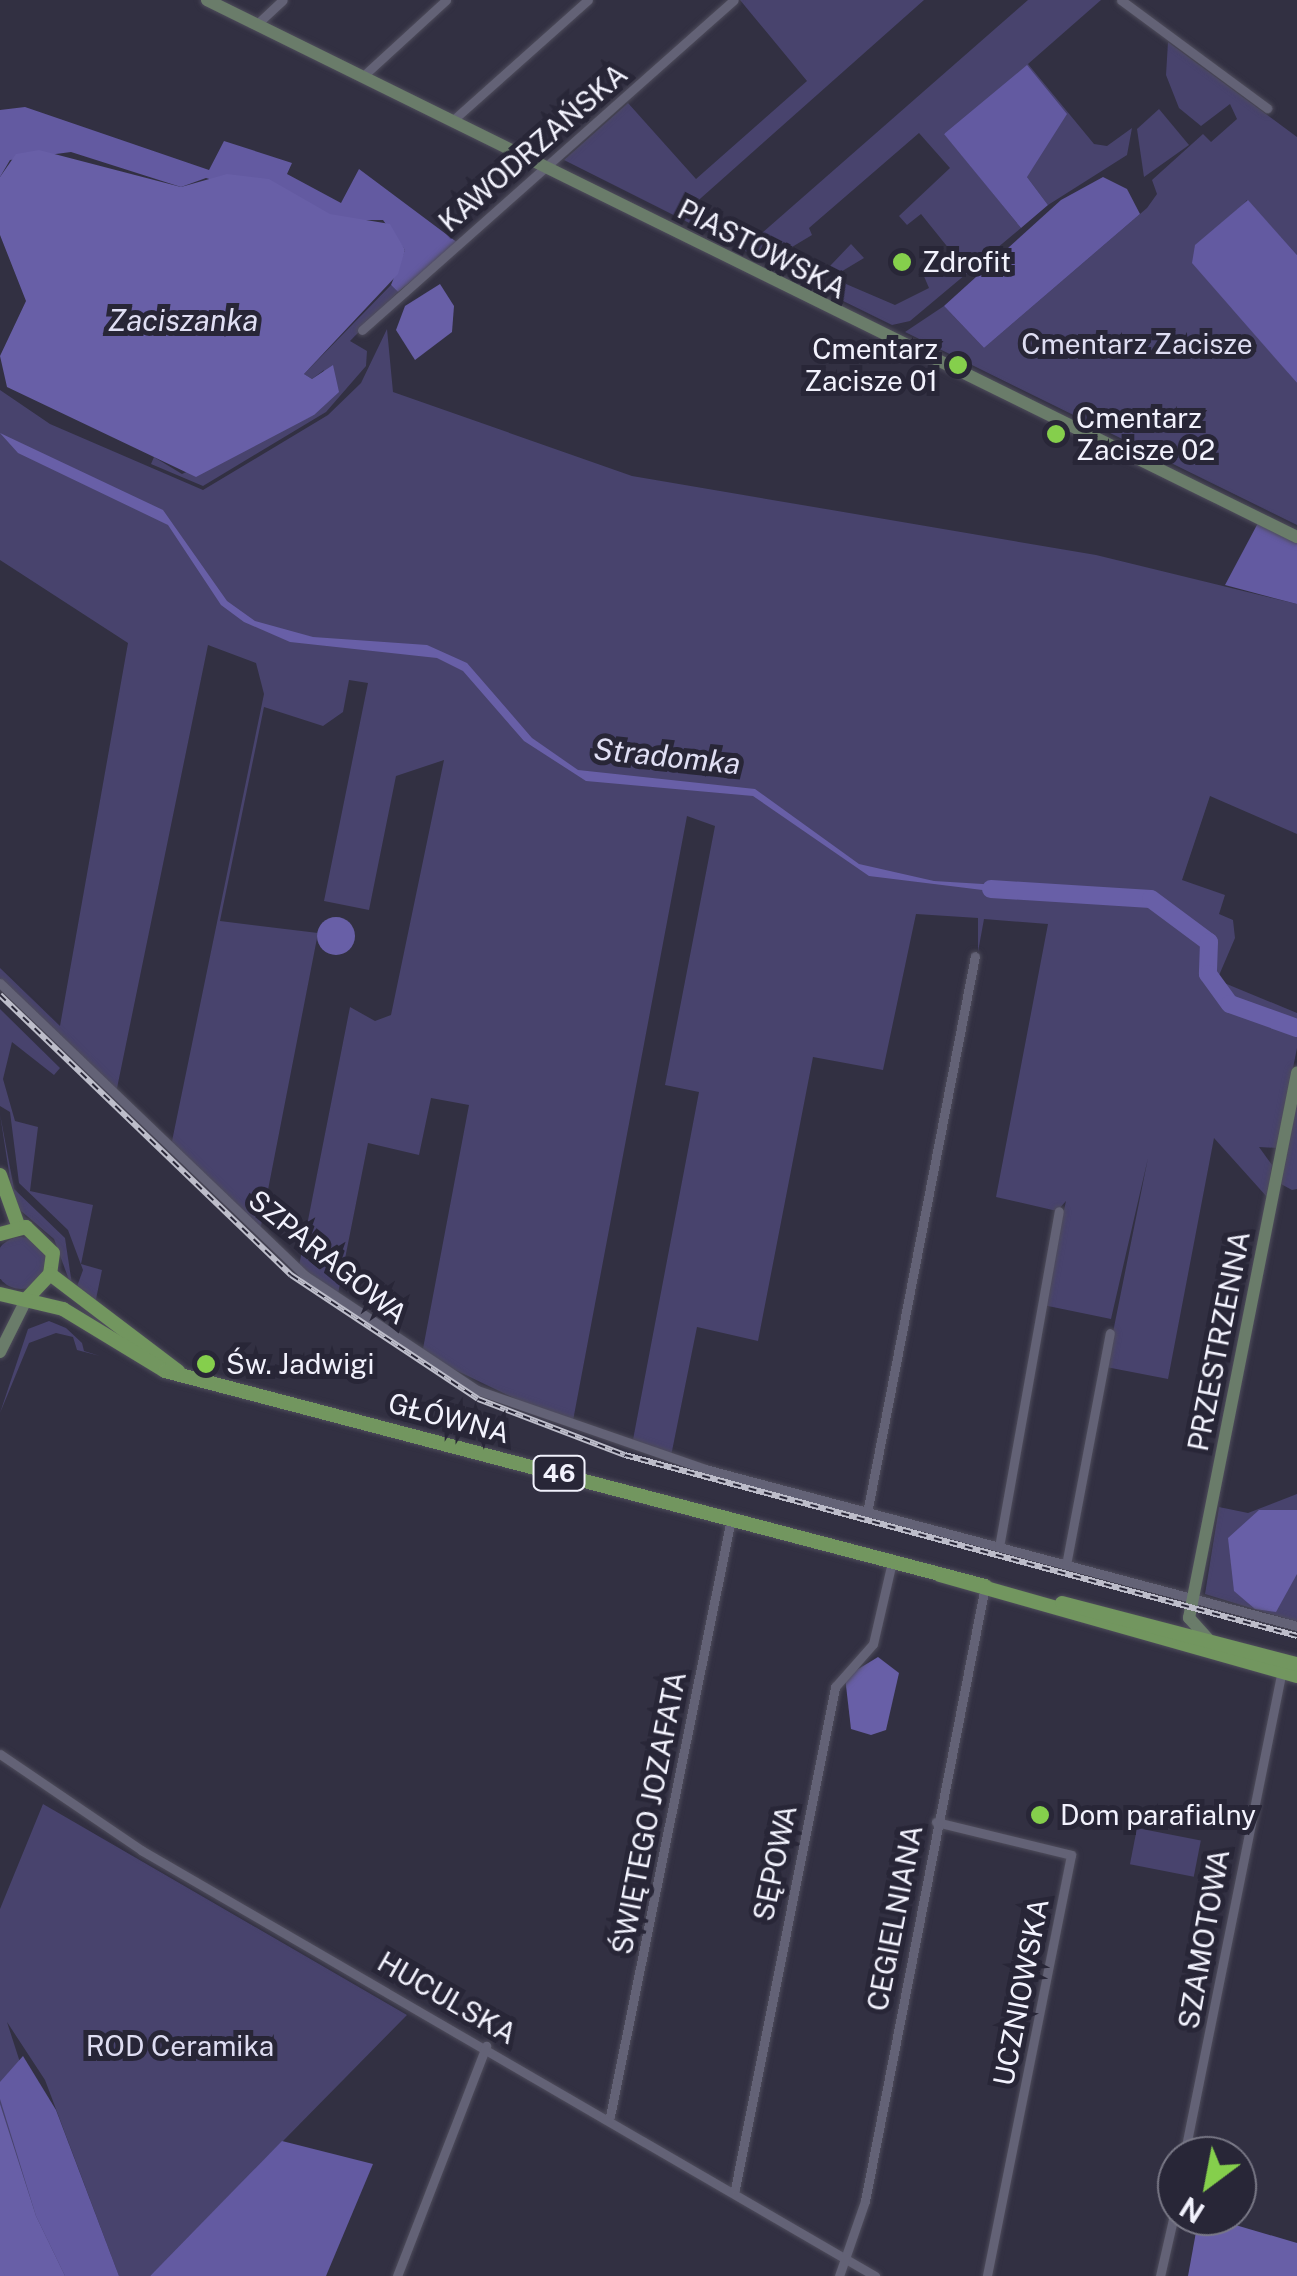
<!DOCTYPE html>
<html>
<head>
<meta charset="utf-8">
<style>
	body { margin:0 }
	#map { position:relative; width:1297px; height:2276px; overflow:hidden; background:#323042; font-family:"Public Sans",sans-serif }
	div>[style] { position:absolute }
	.green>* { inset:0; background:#48436d; transform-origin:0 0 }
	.round { border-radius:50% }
	.forest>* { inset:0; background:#635aa1 }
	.water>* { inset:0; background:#685fa7 }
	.river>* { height:18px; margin:-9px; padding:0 9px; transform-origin:9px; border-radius:9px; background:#685fa7 }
	.roads { filter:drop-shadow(0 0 2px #4e4c5b) drop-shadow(0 0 2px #4e4c5b) }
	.street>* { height:9px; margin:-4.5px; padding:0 4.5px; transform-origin:4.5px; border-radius:4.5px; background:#636276 }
	.secondary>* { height:12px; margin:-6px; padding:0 6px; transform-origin:6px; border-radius:6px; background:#6a7c6a }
	.primary>* { height:14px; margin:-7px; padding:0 7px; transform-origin:7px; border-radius:7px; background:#72965f }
	.rail>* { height:6px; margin-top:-3px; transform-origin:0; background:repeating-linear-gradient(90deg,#282637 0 8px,#bdbdca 0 16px); box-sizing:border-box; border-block:2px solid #bdbdca }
	.dots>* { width:28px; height:28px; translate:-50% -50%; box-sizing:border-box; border:5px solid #282637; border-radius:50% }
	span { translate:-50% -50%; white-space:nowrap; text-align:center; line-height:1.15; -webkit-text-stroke:10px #282637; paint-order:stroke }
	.shield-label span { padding:2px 8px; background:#282637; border:2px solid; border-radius:8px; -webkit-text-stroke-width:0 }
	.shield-label { font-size:25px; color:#f2f2fd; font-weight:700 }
	.street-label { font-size:28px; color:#f2f2fd }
	.poi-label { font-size:28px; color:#f2f2fd }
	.left { translate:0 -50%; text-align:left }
	.right { translate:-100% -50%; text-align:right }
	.park-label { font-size:28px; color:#deddf2 }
	.water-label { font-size:30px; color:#e0dff4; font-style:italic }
	.north { position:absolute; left:1157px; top:2136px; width:100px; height:100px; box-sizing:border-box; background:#282637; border:2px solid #797886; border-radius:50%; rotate:212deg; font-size:28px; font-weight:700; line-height:40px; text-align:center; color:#f2f2fd }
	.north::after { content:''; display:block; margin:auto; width:35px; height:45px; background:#85cf4c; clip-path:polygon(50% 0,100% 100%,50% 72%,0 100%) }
</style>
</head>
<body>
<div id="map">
	<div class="green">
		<div style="clip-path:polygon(740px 0,924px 0,683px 214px,746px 247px,1028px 0,1101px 0,1028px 64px,1094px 144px,1107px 146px,1132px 128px,1127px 155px,1048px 205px,1027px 177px,944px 133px,1021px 228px,910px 321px,892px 325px,839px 299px,844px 285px,830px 266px,851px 244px,864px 258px,839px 273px,846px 284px,895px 305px,929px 288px,923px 274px,950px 250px,921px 214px,907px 225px,899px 216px,950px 168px,919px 133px,809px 228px,812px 235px,767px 262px,564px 160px,628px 103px,696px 179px,807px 81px)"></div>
		<div style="clip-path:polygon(1168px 42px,1297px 137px,1297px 255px,1247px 200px,1193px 262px,1297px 383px,1297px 525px,905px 332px,944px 306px,984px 348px,1147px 208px,1157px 194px,1152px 180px,1203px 134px,1211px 142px,1237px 119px,1230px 104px,1201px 126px,1179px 108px,1166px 75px)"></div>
		<div style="clip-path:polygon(1159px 109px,1189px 145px,1144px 177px,1137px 129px)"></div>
		<div style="clip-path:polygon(786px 261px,834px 286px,834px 296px,772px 265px)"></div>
		<div style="clip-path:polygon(391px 285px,398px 292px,350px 341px,367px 351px,366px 366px,326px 412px,203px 486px,151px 464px,154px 457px,182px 474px,314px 415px,324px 370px,312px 379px,304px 374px)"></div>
		<div style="clip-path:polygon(387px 329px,393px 392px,632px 476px,1096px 555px,1297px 604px,1297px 834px,1210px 796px,1182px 880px,1225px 895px,1219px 914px,1233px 920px,1235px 938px,1217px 980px,1297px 1013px,1297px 1048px,1277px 1148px,1259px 1147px,1272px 1165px,1267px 1197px,1214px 1138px,1168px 1379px,1106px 1367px,1148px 1158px,1111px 1319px,1043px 1305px,1066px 1201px,1057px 1211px,996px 1197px,1048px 924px,984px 919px,978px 952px,978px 918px,916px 914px,883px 1070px,813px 1057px,758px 1341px,697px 1327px,671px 1456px,632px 1445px,699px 1092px,665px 1085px,715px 826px,687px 816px,572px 1426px,422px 1354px,469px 1105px,431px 1098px,419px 1155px,368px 1143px,337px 1299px,299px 1266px,350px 1007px,375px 1021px,391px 1015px,444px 760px,396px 776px,369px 910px,324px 901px,368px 683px,349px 680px,343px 712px,323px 726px,264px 707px,220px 921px,318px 933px,260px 1231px,171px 1146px,264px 694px,256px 663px,208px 645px,116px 1093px,0 978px,0 968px,60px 1026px,128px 643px,0 560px,0 390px,50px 424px,203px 490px,328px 415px,361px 383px)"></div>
		<div style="clip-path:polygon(0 1009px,60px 1068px,54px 1075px,12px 1042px,3px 1079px,15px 1121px,38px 1127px,30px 1191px,93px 1205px,81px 1264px,102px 1270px,95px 1304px,76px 1289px,83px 1270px,68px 1230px,19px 1183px,10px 1112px,0 1106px)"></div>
		<div style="clip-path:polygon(1297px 1099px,1297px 1189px,1292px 1190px,1281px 1184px)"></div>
		<div style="clip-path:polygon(0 1114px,14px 1189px,65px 1238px,73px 1291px,54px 1239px,14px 1205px)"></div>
		<div class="round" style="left:-5px;top:1237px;width:52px;height:52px"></div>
		<div style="clip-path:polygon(49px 1321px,66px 1328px,82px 1343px,84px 1351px,100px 1356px,77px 1350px,73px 1337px,56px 1333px,29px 1343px,0 1413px,28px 1329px)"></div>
		<div style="clip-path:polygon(1297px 1494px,1297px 1622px,1205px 1594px,1219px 1507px,1248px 1513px)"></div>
		<div style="clip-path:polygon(43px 1804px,407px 2015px,150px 2276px,119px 2276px,45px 2080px,7px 2022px,89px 2276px,0 2276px,0 1909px)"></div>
		<div style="left:1137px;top:1828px;width:65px;height:37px;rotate:11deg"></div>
	</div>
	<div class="forest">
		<div style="clip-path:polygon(1027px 65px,1067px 114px,1027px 177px,1048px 205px,1021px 228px,944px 134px)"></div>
		<div style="clip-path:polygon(25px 107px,209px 170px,224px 141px,292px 163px,287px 174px,341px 203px,359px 169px,458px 243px,398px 292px,391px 285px,405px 250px,383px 220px,347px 220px,206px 178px,181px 187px,71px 152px,10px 160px,0 177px,0 110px)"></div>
		<div style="clip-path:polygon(1103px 177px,1127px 189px,1140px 214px,984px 348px,944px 306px,1061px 200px)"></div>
		<div style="clip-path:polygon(1248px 200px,1297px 255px,1297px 383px,1192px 263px,1195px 245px)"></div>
		<div style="clip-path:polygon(1258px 523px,1297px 543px,1297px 604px,1225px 585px)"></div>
		<div style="clip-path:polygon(23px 2056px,56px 2110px,119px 2276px,65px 2276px,36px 2216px,0 2099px,0 2082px)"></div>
		<div style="clip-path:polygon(282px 2141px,373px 2164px,326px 2276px,150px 2276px)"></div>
	</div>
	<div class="water">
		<div style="clip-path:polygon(39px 150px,181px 187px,227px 174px,269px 179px,330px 214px,390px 224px,405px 250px,398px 274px,304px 374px,312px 379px,333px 365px,339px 392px,314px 415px,196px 477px,7px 387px,0 356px,26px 301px,0 235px,0 177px,16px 154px)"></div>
		<div style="clip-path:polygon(440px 284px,454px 306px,452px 332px,415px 360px,396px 330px,405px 306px)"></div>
		<div style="clip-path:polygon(0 433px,163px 510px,227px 601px,255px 621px,313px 637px,427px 645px,467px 663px,532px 738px,578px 770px,755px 789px,859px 864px,934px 881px,1015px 886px,1015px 894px,869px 876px,753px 796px,586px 781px,524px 741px,463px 671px,437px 658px,290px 642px,244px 622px,221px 605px,168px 525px,18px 453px)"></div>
		<div class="round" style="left:317px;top:917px;width:38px;height:38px"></div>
		<div style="clip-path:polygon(1259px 1510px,1297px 1510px,1297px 1574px,1276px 1612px,1255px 1609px,1234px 1591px,1228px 1538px)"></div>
		<div style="clip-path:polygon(878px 1657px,899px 1673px,886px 1730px,871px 1735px,851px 1729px,845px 1677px)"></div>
		<div style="clip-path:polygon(0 2104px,36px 2216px,65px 2276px,0 2276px)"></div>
		<div style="clip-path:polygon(1215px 2219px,1297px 2243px,1297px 2276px,1188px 2276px,1196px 2232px)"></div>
	</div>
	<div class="river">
		<div style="left:991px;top:889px;width:160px;rotate:3.6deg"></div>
		<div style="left:1151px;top:899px;width:72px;rotate:36.6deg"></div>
		<div style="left:1209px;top:942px;width:32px;rotate:92deg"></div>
		<div style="left:1208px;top:974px;width:37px;rotate:54deg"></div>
		<div style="left:1230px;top:1004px;width:71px;rotate:19.7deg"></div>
	</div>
	<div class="roads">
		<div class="street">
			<div style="left:1121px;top:0;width:182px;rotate:36.5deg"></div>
			<div style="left:257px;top:24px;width:35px;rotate:-43deg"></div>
			<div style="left:362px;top:77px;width:114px;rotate:-42.5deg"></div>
			<div style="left:452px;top:121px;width:182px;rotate:-41.7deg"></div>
			<div style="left:362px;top:330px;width:497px;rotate:-41.6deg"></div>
			<div style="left:0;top:983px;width:424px;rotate:43.8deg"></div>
			<div style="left:306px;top:1276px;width:206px;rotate:33.7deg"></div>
			<div style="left:477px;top:1390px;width:241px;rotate:19.1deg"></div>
			<div style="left:705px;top:1469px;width:612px;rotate:14.85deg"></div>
			<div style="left:867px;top:1513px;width:567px;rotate:-79.03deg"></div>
			<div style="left:999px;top:1547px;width:341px;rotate:-79.9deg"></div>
			<div style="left:1066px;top:1565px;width:236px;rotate:-79.3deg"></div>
			<div style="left:0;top:1754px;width:171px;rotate:34.2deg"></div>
			<div style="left:141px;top:1850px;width:849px;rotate:30.13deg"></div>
			<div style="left:936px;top:1822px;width:139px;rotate:13.7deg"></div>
			<div style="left:1071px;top:1855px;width:429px;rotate:101.3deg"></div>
			<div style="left:610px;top:2116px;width:609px;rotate:-78.54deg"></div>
			<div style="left:1184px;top:2156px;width:494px;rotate:-78.6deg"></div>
			<div style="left:735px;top:2189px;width:512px;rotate:-78.73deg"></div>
			<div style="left:835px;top:1687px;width:57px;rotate:-48.5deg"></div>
			<div style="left:873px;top:1644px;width:84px;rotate:-77deg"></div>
			<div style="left:397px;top:2276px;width:247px;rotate:-68.8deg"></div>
			<div style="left:839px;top:2276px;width:79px;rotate:-70.9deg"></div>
			<div style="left:865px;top:2201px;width:627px;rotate:-78.96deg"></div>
			<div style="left:1160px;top:2276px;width:76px;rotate:-77.1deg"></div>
		</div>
		<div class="secondary">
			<div style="left:207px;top:0;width:1215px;rotate:26.23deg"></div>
			<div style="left:0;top:1352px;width:58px;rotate:-63.4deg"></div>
			<div style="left:1209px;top:1640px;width:30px;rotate:-132deg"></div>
			<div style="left:1189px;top:1618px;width:556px;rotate:-78.79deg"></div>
		</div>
		<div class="primary">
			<div style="left:0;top:1175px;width:53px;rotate:70.2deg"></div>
			<div style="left:0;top:1234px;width:27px;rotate:-15deg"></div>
			<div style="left:26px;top:1227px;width:37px;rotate:44deg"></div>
			<div style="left:53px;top:1253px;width:21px;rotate:98deg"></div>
			<div style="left:50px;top:1274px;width:35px;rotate:133deg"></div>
			<div style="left:50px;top:1274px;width:161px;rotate:37.2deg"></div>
			<div style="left:0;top:1294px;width:65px;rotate:13.4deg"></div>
			<div style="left:63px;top:1309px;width:119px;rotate:31.3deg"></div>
			<div style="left:165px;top:1371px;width:848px;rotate:14.69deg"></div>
			<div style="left:940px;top:1575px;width:371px;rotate:15.8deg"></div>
			<div style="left:1062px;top:1603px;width:243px;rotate:14.6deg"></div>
		</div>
	</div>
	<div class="rail">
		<div style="left:0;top:995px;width:404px;rotate:43.9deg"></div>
		<div style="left:291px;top:1275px;width:224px;rotate:33.5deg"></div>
		<div style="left:478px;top:1399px;width:157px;rotate:20.9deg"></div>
		<div style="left:625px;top:1455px;width:696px;rotate:15.07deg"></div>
	</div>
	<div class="dots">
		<div style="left:902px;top:262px;background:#85cf4c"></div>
		<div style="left:958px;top:365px;background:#85cf4c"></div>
		<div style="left:1056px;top:434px;background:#85cf4c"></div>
		<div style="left:206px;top:1364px;background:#85cf4c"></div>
		<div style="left:1040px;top:1815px;background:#85cf4c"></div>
	</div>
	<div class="shield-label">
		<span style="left:559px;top:1473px">46</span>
	</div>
	<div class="street-label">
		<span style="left:533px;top:148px;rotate:-41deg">KAWODRZAŃSKA</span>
		<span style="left:762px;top:249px;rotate:27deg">PIASTOWSKA</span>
		<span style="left:328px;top:1257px;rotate:39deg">SZPARAGOWA</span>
		<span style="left:1219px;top:1341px;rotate:-79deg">PRZESTRZENNA</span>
		<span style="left:449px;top:1418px;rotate:15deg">GŁÓWNA</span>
		<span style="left:649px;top:1813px;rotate:-79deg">ŚWIĘTEGO JOZAFATA</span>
		<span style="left:775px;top:1863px;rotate:-78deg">SĘPOWA</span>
		<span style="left:895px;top:1918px;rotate:-79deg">CEGIELNIANA</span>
		<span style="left:1204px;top:1939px;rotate:-80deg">SZAMOTOWA</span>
		<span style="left:1021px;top:1992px;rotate:-79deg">UCZNIOWSKA</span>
		<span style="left:447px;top:1998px;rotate:30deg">HUCULSKA</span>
	</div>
	<div class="poi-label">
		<span class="left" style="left:922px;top:262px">Zdrofit</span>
		<span class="right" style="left:938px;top:365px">Cmentarz<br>Zacisze 01</span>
		<span class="left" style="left:1076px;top:434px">Cmentarz<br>Zacisze 02</span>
		<span class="left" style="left:226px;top:1364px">Św. Jadwigi</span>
		<span class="left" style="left:1060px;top:1815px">Dom parafialny</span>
	</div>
	<div class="park-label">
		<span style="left:1137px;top:344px">Cmentarz Zacisze</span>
		<span style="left:180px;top:2046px">ROD Ceramika</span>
	</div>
	<div class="water-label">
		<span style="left:183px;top:320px">Zaciszanka</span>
		<span style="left:667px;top:756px;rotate:6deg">Stradomka</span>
	</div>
	<div class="north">N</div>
</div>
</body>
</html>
